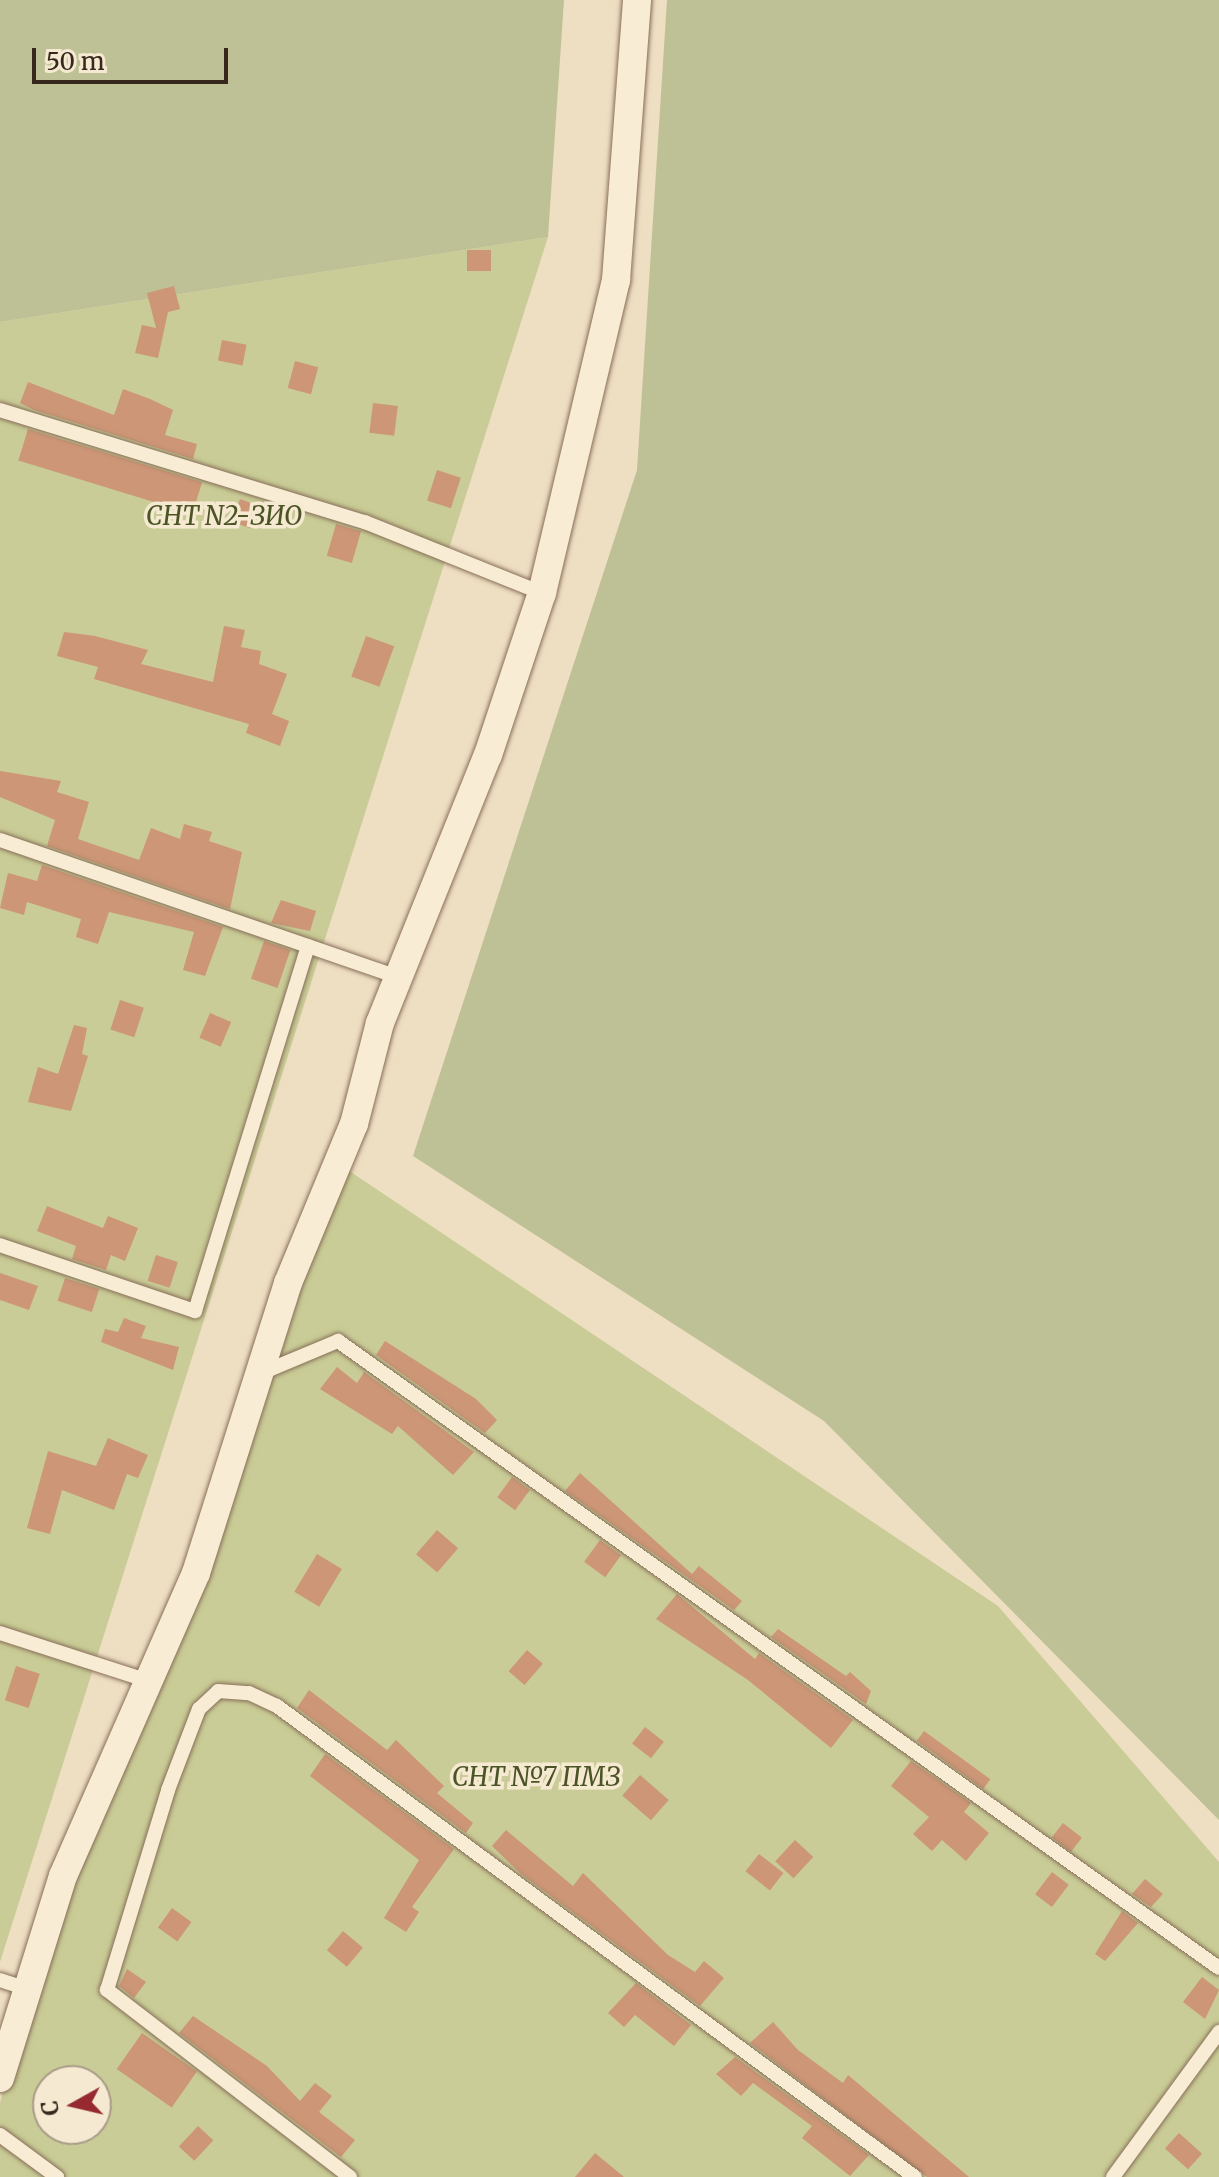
<!DOCTYPE html>
<html>
<head>
<meta charset="utf-8">
<style>
	body { margin:0 }
	#map { position:relative; width:1219px; height:2177px; overflow:hidden; background:#eedec2; font-family:Merriweather,serif }
	div>[style] { position:absolute }
	.green>* { inset:0; background:#c9cc96 }
	.cemetery>* { inset:0; background:#bec195 }
	.building>* { inset:0; background:#cc9677; transform-origin:0 0 }
	.roads { filter:drop-shadow(0 0 2px #886f59) drop-shadow(0 0 2px #886f59) }
	.service>* { height:14px; margin:-7px; padding:0 7px; transform-origin:7px; border-radius:7px; background:#f9ecd5 }
	.minor>* { height:28px; margin:-14px; padding:0 14px; transform-origin:14px; border-radius:14px; background:#f9ecd5 }
	span { translate:-50% -50%; white-space:nowrap; text-align:center; line-height:1.15; -webkit-text-stroke:7px #f5e9d1; paint-order:stroke }
	.park-label { font-size:26px; color:#4a5424; font-style:italic }
	.north { position:absolute; left:32px; top:2065px; width:80px; height:80px; box-sizing:border-box; background:#f5e9d1; border:2px solid #a99c89; border-radius:50%; rotate:262deg; font-size:22px; font-weight:700; line-height:32px; text-align:center; color:#37281d }
	.north::after { content:''; display:block; margin:auto; width:28px; height:36px; background:#972930; clip-path:polygon(50% 0,100% 100%,50% 72%,0 100%) }
	.scale { position:absolute; left:32px; top:48px; width:196px; height:36px; box-sizing:border-box; border:4px solid #37281d; border-top:0; padding-left:10px; font-size:24px; line-height:28px; white-space:nowrap; color:#37281d; -webkit-text-stroke:6px #f5e9d1; paint-order:stroke }
</style>
</head>
<body>
<div id="map">
	<div class="green">
		<div style="clip-path:polygon(548px 237px,95px 1663px,0 1962px,0 322px)"></div>
		<div style="clip-path:polygon(evenodd,336px 1162px,998px 1606px,1219px 1862px,1219px 2177px,0 2177px,0 2103px,28px 1989px,336px 1162px,48px 2081px,96px 2081px,96px 2129px,48px 2129px,48px 2081px)"></div>
	</div>
	<div class="cemetery">
		<div style="clip-path:polygon(0 0,564px 0,548px 237px,0 322px)"></div>
		<div style="clip-path:polygon(667px 0,1219px 0,1219px 1820px,824px 1421px,413px 1156px,637px 470px)"></div>
	</div>
	<div class="building">
		<div style="left:467px;top:250px;width:24px;height:21px"></div>
		<div style="clip-path:polygon(174px 286px,180px 309px,168px 312px,158px 358px,135px 353px,142px 325px,156px 328px,147px 293px)"></div>
		<div style="left:222px;top:340px;width:25px;height:21px;rotate:11deg"></div>
		<div style="left:295px;top:361px;width:24px;height:28px;rotate:15deg"></div>
		<div style="clip-path:polygon(28px 382px,114px 415px,123px 389px,150px 399px,173px 410px,165px 435px,197px 444px,193px 459px,34px 410px,20px 403px)"></div>
		<div style="left:373px;top:403px;width:25px;height:30px;rotate:7deg"></div>
		<div style="left:28px;top:429px;width:182px;height:33px;rotate:17deg"></div>
		<div style="left:437px;top:470px;width:25px;height:32px;rotate:18deg"></div>
		<div style="left:240px;top:499px;width:20px;height:24px;rotate:20deg"></div>
		<div style="left:336px;top:524px;width:26px;height:33px;rotate:16deg"></div>
		<div style="clip-path:polygon(224px 626px,245px 630px,241px 647px,261px 651px,259px 664px,287px 674px,272px 714px,289px 721px,280px 746px,246px 733px,249px 724px,94px 679px,98px 667px,57px 656px,64px 632px,95px 636px,148px 650px,141px 664px,213px 682px)"></div>
		<div style="left:366px;top:636px;width:30px;height:43px;rotate:20deg"></div>
		<div style="clip-path:polygon(0 771px,61px 781px,57px 792px,89px 802px,78px 839px,139px 860px,151px 828px,180px 839px,184px 824px,212px 832px,209px 841px,242px 852px,230px 909px,47px 846px,55px 820px,0 797px)"></div>
		<div style="clip-path:polygon(42px 865px,223px 927px,205px 976px,183px 970px,194px 932px,109px 912px,98px 944px,76px 937px,81px 919px,27px 902px,24px 915px,0 908px,8px 873px,37px 881px)"></div>
		<div style="clip-path:polygon(281px 900px,316px 911px,310px 931px,271px 923px)"></div>
		<div style="left:264px;top:941px;width:28px;height:40px;rotate:19deg"></div>
		<div style="left:120px;top:1000px;width:25px;height:31px;rotate:18deg"></div>
		<div style="left:210px;top:1013px;width:23px;height:27px;rotate:23deg"></div>
		<div style="clip-path:polygon(74px 1025px,87px 1028px,82px 1054px,88px 1056px,71px 1111px,28px 1102px,38px 1067px,58px 1074px)"></div>
		<div style="clip-path:polygon(47px 1206px,103px 1228px,108px 1216px,138px 1228px,125px 1261px,111px 1255px,106px 1270px,72px 1259px,76px 1246px,37px 1231px)"></div>
		<div style="left:156px;top:1255px;width:23px;height:27px;rotate:18deg"></div>
		<div style="clip-path:polygon(0 1273px,38px 1286px,29px 1310px,0 1300px)"></div>
		<div style="left:65px;top:1278px;width:36px;height:24px;rotate:18deg"></div>
		<div style="clip-path:polygon(124px 1318px,146px 1326px,141px 1338px,179px 1347px,173px 1370px,101px 1342px,105px 1329px,118px 1332px)"></div>
		<div style="clip-path:polygon(385px 1341px,476px 1399px,497px 1420px,485px 1433px,376px 1355px)"></div>
		<div style="clip-path:polygon(337px 1367px,357px 1383px,364px 1372px,474px 1452px,453px 1475px,398px 1426px,392px 1434px,320px 1389px)"></div>
		<div style="clip-path:polygon(108px 1438px,148px 1455px,138px 1478px,127px 1474px,114px 1510px,62px 1490px,50px 1534px,27px 1528px,48px 1451px,96px 1466px)"></div>
		<div style="clip-path:polygon(580px 1473px,692px 1574px,699px 1566px,742px 1601px,734px 1610px,565px 1491px)"></div>
		<div style="left:512px;top:1477px;width:22px;height:25px;rotate:36deg"></div>
		<div style="left:437px;top:1530px;width:28px;height:32px;rotate:41deg"></div>
		<div style="left:600px;top:1540px;width:26px;height:27px;rotate:36deg"></div>
		<div style="left:317px;top:1554px;width:29px;height:44px;rotate:31deg"></div>
		<div style="clip-path:polygon(677px 1594px,755px 1659px,759px 1653px,853px 1720px,831px 1748px,748px 1680px,656px 1619px)"></div>
		<div style="clip-path:polygon(778px 1629px,846px 1676px,850px 1672px,871px 1691px,866px 1704px,771px 1637px)"></div>
		<div style="left:527px;top:1650px;width:21px;height:28px;rotate:41deg"></div>
		<div style="left:16px;top:1666px;width:25px;height:36px;rotate:18deg"></div>
		<div style="clip-path:polygon(309px 1690px,387px 1750px,396px 1740px,444px 1786px,437px 1793px,473px 1823px,466px 1833px,297px 1708px)"></div>
		<div style="left:645px;top:1727px;width:24px;height:21px;rotate:38deg"></div>
		<div style="left:924px;top:1731px;width:82px;height:12px;rotate:36deg"></div>
		<div style="clip-path:polygon(325px 1754px,454px 1849px,412px 1907px,419px 1912px,406px 1932px,384px 1918px,419px 1860px,310px 1776px)"></div>
		<div style="clip-path:polygon(911px 1761px,971px 1803px,964px 1812px,989px 1833px,966px 1861px,942px 1840px,932px 1851px,913px 1834px,929px 1817px,891px 1786px)"></div>
		<div style="left:640px;top:1775px;width:38px;height:27px;rotate:41deg"></div>
		<div style="left:1063px;top:1823px;width:24px;height:18px;rotate:38deg"></div>
		<div style="clip-path:polygon(506px 1830px,573px 1886px,583px 1873px,668px 1955px,695px 1972px,704px 1961px,724px 1978px,700px 2006px,521px 1874px,492px 1846px)"></div>
		<div style="left:795px;top:1840px;width:25px;height:29px;rotate:43deg"></div>
		<div style="left:759px;top:1854px;width:31px;height:22px;rotate:38deg"></div>
		<div style="left:1052px;top:1872px;width:21px;height:28px;rotate:37deg"></div>
		<div style="clip-path:polygon(1145px 1879px,1163px 1894px,1151px 1907px,1132px 1894px)"></div>
		<div style="left:172px;top:1908px;width:24px;height:24px;rotate:36deg"></div>
		<div style="clip-path:polygon(1122px 1911px,1138px 1923px,1105px 1961px,1095px 1954px)"></div>
		<div style="left:343px;top:1931px;width:26px;height:25px;rotate:40deg"></div>
		<div style="clip-path:polygon(127px 1969px,146px 1982px,134px 1998px,119px 1986px)"></div>
		<div style="clip-path:polygon(1202px 1977px,1219px 1990px,1205px 2019px,1183px 2002px)"></div>
		<div style="clip-path:polygon(636px 1983px,691px 2025px,674px 2046px,635px 2015px,624px 2027px,608px 2013px)"></div>
		<div style="clip-path:polygon(193px 2016px,267px 2066px,300px 2101px,315px 2083px,332px 2096px,319px 2112px,355px 2140px,341px 2157px,179px 2033px)"></div>
		<div style="clip-path:polygon(773px 2022px,798px 2050px,843px 2083px,848px 2075px,969px 2177px,927px 2177px,750px 2043px)"></div>
		<div style="left:142px;top:2033px;width:67px;height:44px;rotate:35deg"></div>
		<div style="clip-path:polygon(735px 2057px,869px 2155px,850px 2176px,802px 2138px,812px 2126px,753px 2083px,741px 2096px,716px 2074px)"></div>
		<div style="left:198px;top:2126px;width:21px;height:28px;rotate:43deg"></div>
		<div style="left:1179px;top:2133px;width:31px;height:21px;rotate:42deg"></div>
		<div style="clip-path:polygon(595px 2153px,624px 2177px,575px 2177px)"></div>
	</div>
	<div class="roads">
		<div class="service">
			<div style="left:0;top:410px;width:382px;rotate:17.1deg"></div>
			<div style="left:365px;top:522px;width:191px;rotate:21.9deg"></div>
			<div style="left:0;top:840px;width:421px;rotate:19deg"></div>
			<div style="left:0;top:1245px;width:206px;rotate:18.7deg"></div>
			<div style="left:195px;top:1311px;width:382px;rotate:-72.8deg"></div>
			<div style="left:259px;top:1374px;width:86px;rotate:-22.7deg"></div>
			<div style="left:338px;top:1341px;width:1081px;rotate:35.44deg"></div>
			<div style="left:0;top:1633px;width:157px;rotate:17.9deg"></div>
			<div style="left:0;top:1980px;width:29px;rotate:18deg"></div>
			<div style="left:0;top:2135px;width:71px;rotate:36.4deg"></div>
			<div style="left:350px;top:2177px;width:307px;rotate:-142.4deg"></div>
			<div style="left:107px;top:1990px;width:209px;rotate:-73deg"></div>
			<div style="left:168px;top:1790px;width:87px;rotate:-69.1deg"></div>
			<div style="left:199px;top:1709px;width:26px;rotate:-43deg"></div>
			<div style="left:218px;top:1691px;width:31px;rotate:4deg"></div>
			<div style="left:249px;top:1693px;width:31px;rotate:25deg"></div>
			<div style="left:277px;top:1706px;width:793px;rotate:36.44deg"></div>
			<div style="left:1113px;top:2177px;width:180px;rotate:-53.8deg"></div>
		</div>
		<div class="minor">
			<div style="left:0;top:2078px;width:212px;rotate:-72.7deg"></div>
			<div style="left:63px;top:1876px;width:331px;rotate:-66.3deg"></div>
			<div style="left:196px;top:1573px;width:304px;rotate:-72.4deg"></div>
			<div style="left:288px;top:1283px;width:172px;rotate:-67.5deg"></div>
			<div style="left:354px;top:1124px;width:104px;rotate:-75.6deg"></div>
			<div style="left:380px;top:1023px;width:289px;rotate:-68.1deg"></div>
			<div style="left:488px;top:755px;width:171px;rotate:-71.6deg"></div>
			<div style="left:542px;top:593px;width:322px;rotate:-76.7deg"></div>
			<div style="left:616px;top:280px;width:281px;rotate:-85.7deg"></div>
		</div>
	</div>
	<div class="park-label">
		<span style="left:224px;top:516px">СНТ N2-ЗИО</span>
		<span style="left:536px;top:1777px">СНТ №7 ПМЗ</span>
	</div>
	<div class="north">С</div>
	<div class="scale">50 m</div>
</div>
</body>
</html>
